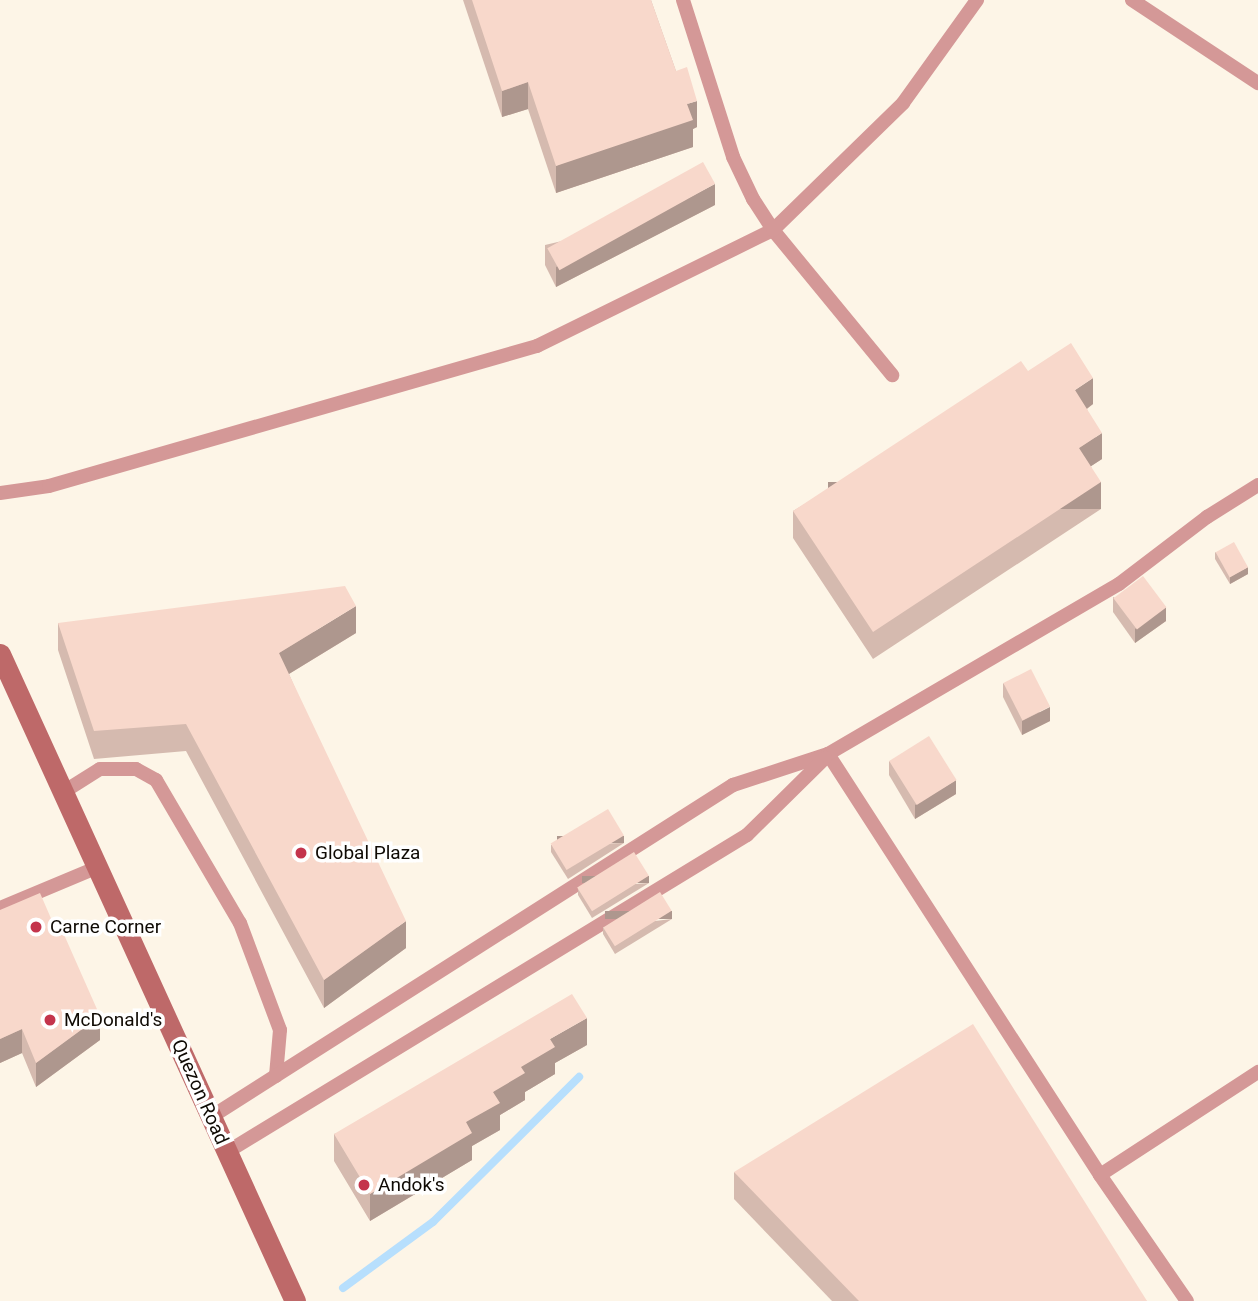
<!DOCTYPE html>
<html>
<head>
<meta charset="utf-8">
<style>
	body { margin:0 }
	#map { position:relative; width:1258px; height:1301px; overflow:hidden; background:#fdf5e7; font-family:Roboto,sans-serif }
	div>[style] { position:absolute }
	.stream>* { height:8px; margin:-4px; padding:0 4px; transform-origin:4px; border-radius:4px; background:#b7dffd }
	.service>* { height:14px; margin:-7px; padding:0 7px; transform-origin:7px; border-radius:7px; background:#d49897 }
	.secondary>* { height:21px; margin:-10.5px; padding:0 10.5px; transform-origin:10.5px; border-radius:10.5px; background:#be6969 }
	.wall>* { inset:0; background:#d5baaf }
	.shaded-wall>* { inset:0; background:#ae978e; transform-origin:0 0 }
	.building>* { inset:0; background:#f8d8cb; transform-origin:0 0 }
	.dots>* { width:19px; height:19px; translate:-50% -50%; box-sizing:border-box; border:4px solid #fff; border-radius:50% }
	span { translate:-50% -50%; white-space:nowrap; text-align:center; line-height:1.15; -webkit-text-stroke:7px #fff; paint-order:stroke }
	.poi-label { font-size:19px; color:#0f0a04 }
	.left { translate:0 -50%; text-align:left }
	.street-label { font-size:19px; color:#0f0a04 }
</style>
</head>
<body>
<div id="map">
	<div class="stream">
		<div style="left:343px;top:1288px;width:112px;rotate:-36.3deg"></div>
		<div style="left:433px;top:1222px;width:206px;rotate:-44.8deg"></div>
	</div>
	<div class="service">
		<div style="left:683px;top:0;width:165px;rotate:72.3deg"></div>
		<div style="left:733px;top:157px;width:47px;rotate:64.5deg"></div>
		<div style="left:753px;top:199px;width:37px;rotate:57deg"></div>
		<div style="left:773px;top:230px;width:188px;rotate:50.6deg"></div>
		<div style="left:1132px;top:0;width:151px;rotate:33.4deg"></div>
		<div style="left:0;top:493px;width:49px;rotate:-8.1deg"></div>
		<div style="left:49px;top:486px;width:508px;rotate:-16.01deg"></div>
		<div style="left:537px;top:346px;width:263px;rotate:-26.2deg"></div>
		<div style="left:773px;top:230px;width:182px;rotate:-44.3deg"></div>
		<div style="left:903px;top:103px;width:127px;rotate:-54.3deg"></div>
		<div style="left:828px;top:754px;width:501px;rotate:57.13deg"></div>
		<div style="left:1100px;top:1175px;width:153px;rotate:55.4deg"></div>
		<div style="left:65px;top:791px;width:41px;rotate:-32.2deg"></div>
		<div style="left:100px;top:769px;width:36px"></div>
		<div style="left:136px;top:769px;width:23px;rotate:29deg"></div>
		<div style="left:156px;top:780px;width:166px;rotate:59.6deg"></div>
		<div style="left:240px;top:923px;width:114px;rotate:69.5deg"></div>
		<div style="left:280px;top:1030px;width:46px;rotate:95deg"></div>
		<div style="left:0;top:908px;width:106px;rotate:-22.7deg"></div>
		<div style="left:211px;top:1117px;width:619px;rotate:-32.46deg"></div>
		<div style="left:733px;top:785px;width:100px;rotate:-18.1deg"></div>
		<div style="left:828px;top:754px;width:337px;rotate:-30.3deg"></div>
		<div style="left:1119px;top:584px;width:111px;rotate:-37.3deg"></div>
		<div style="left:1207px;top:517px;width:60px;rotate:-32.1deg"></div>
		<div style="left:227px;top:1152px;width:609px;rotate:-31.37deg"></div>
		<div style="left:747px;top:835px;width:110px;rotate:-44.6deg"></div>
		<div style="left:1100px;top:1175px;width:189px;rotate:-33.1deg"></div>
	</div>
	<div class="secondary">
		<div style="left:0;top:654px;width:711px;rotate:65.49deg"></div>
	</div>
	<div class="wall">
		<div style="clip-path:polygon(463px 0,651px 0,676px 71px,697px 127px,693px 129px,693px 147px,556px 193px,528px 109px,502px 117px)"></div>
		<div style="clip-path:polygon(715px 205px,556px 287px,545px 265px,545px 245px)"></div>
		<div style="clip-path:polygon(1028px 371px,1093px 404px,1087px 409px,1102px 459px,1091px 466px,1101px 509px,873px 659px,793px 538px,793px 511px)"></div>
		<div style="clip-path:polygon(1215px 552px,1248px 574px,1230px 584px,1215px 559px)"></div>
		<div style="clip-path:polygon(1113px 597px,1166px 621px,1135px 643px,1113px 612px)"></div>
		<div style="clip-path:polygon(58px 623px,356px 633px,289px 674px,406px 948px,324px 1008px,186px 751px,94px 759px,58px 650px)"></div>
		<div style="clip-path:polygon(1003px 683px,1050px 721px,1022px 735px,1003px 697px)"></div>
		<div style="clip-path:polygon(889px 761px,956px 794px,915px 819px,889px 775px)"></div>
		<div style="clip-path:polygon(624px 843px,568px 879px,551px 852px,551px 845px)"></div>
		<div style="clip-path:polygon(649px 883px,592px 918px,578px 895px,578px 888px)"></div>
		<div style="clip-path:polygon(0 910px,100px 1040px,36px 1087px,22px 1053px,0 1063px)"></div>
		<div style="clip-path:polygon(672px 919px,615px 954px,603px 934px,603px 927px)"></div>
		<div style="clip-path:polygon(587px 1045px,555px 1063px,555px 1074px,525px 1092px,525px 1100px,500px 1115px,500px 1130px,472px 1146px,472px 1160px,370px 1221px,334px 1161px,334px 1134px)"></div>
		<div style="clip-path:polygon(734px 1172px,1147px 1301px,832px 1301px,734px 1199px)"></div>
	</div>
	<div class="shaded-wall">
		<div style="clip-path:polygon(528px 82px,528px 109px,502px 117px,502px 91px)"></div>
		<div style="clip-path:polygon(697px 101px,697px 127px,693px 129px,693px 147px,556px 193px,556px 166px,687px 104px)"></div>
		<div style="clip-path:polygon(715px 184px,715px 205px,556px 287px,556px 267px)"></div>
		<div style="clip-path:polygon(1093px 378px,1093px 404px,1075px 417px,1075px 390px)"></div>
		<div style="clip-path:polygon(1102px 433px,1102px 459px,1079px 474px,1079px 448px)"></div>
		<div style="left:1101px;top:482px;width:27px;height:273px;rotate:90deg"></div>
		<div style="clip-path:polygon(1248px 567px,1248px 574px,1230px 584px,1230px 577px)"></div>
		<div style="clip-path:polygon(356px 606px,356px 633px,279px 680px,279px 653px)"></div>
		<div style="clip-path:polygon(1166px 607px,1166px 621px,1135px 643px,1135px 629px)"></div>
		<div style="clip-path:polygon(1050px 707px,1050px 721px,1022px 735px,1022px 721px)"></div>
		<div style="clip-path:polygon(956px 780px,956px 794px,915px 819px,915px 805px)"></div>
		<div style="left:624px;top:836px;width:7px;height:67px;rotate:90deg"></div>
		<div style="left:649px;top:876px;width:7px;height:67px;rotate:90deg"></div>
		<div style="left:672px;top:911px;width:8px;height:67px;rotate:90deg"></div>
		<div style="clip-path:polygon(406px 921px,406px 948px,324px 1008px,324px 980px)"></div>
		<div style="clip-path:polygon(100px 1016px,100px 1040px,36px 1087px,36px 1063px)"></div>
		<div style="clip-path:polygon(587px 1018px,587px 1045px,555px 1063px,555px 1074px,525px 1092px,525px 1100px,500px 1115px,500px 1130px,472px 1146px,472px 1160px,370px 1221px,370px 1194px,466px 1122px,493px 1092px,550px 1039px)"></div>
		<div style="clip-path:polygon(22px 1029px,22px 1053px,0 1063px,0 1039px)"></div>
	</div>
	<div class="building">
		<div style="clip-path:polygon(472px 0,651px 0,676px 71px,687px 67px,697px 101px,687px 104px,693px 120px,556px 166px,528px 82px,502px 91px)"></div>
		<div style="left:703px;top:162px;width:25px;height:178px;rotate:61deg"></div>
		<div style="clip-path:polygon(1071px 343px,1093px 378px,1075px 390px,1102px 433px,1079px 448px,1101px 482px,873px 632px,793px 511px,1021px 361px,1028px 371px)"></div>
		<div style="left:1234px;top:542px;width:29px;height:21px;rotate:61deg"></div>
		<div style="left:1143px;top:576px;width:39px;height:37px;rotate:53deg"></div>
		<div style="clip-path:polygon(345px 586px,356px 606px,279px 653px,406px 921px,324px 980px,186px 724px,94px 731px,58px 623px)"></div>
		<div style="left:1031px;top:669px;width:42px;height:31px;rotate:63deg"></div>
		<div style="left:929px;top:736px;width:52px;height:47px;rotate:58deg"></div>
		<div style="left:608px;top:809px;width:31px;height:67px;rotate:59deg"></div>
		<div style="left:634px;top:852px;width:28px;height:67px;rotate:58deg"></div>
		<div style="left:660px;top:892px;width:22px;height:67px;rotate:58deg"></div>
		<div style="clip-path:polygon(40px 893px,53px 923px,58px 921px,100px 1016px,36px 1063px,22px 1029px,0 1039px,0 910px)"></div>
		<div style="clip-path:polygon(572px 994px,587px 1018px,550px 1039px,555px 1047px,521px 1067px,525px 1073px,493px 1092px,500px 1103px,466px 1122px,472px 1133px,370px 1194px,334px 1134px)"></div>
		<div style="clip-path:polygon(973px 1024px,1147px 1301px,859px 1301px,734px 1172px)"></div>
	</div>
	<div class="dots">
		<div style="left:301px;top:853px;background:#c4344c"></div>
		<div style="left:36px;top:927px;background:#c4344c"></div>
		<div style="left:50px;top:1020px;background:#c4344c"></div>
		<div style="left:364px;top:1185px;background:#c4344c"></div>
	</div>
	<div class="poi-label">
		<span class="left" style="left:315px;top:853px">Global Plaza</span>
		<span class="left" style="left:50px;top:927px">Carne Corner</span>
		<span class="left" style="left:64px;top:1020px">McDonald's</span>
		<span class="left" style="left:378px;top:1185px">Andok's</span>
	</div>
	<div class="street-label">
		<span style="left:200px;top:1092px;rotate:66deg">Quezon Road</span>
	</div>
</div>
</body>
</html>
